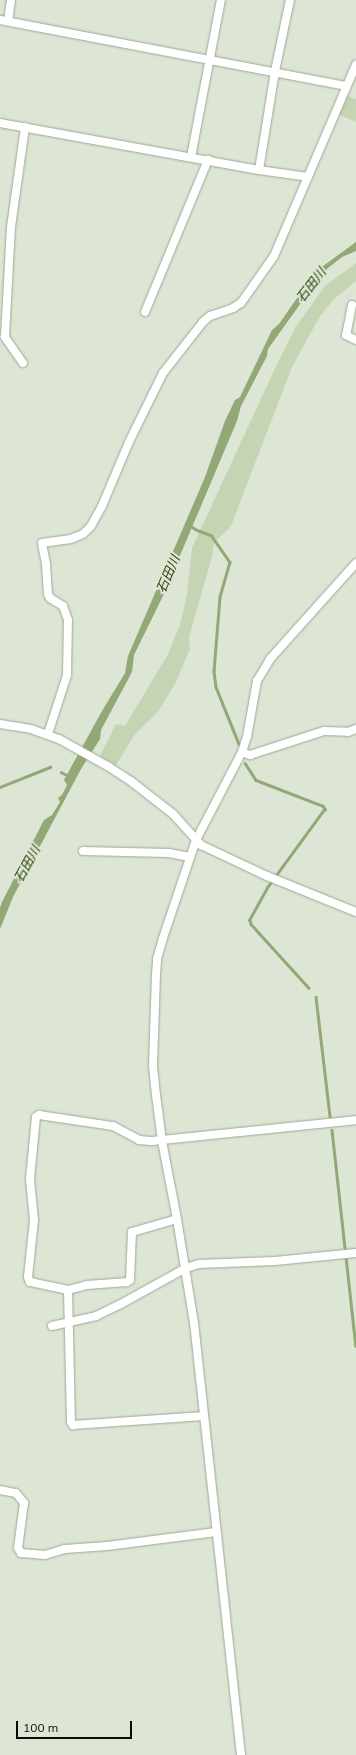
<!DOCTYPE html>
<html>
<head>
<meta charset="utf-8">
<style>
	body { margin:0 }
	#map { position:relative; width:356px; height:1755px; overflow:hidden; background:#dde6d4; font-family:Mulish,"Noto Sans JP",sans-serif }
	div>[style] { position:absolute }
	.green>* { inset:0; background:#c5d5b4 }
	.water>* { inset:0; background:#92a877 }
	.stream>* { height:2.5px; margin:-1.25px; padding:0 1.25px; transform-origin:1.25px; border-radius:1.25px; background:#92a877 }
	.roads { filter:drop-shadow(0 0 1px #9fa796) drop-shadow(0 0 1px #9fa796) }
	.minor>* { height:8px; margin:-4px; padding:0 4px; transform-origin:4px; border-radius:4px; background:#fff }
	span { translate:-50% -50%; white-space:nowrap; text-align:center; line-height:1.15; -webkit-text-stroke:4px #dde6d4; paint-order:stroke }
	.water-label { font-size:13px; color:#2f430b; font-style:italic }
	.scale { position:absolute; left:16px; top:1721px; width:116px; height:18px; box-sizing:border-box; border:2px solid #0a0d07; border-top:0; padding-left:5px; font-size:12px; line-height:14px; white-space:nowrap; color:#0a0d07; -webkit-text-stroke:3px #dde6d4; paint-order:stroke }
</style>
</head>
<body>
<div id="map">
	<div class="green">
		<div style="clip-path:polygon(345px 95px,356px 99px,356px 122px,338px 114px)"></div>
		<div style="clip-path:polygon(356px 263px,356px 281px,333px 300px,319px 318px,292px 367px,231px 526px,214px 543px,212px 557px,189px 637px,190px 649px,175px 684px,157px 713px,135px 734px,116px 765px,100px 756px,116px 724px,125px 726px,167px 656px,180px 625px,187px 594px,192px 548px,278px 362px,295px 328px,325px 286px)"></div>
	</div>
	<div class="water">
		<div style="clip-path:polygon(356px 242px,356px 251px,342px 257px,323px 272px,268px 349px,267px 356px,241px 406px,237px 421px,162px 598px,134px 655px,132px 672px,101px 730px,100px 739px,81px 769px,13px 897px,0 929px,0 908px,2px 902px,44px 820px,52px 815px,60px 802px,58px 798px,62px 795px,67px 785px,64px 780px,102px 711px,125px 673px,128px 656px,205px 477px,225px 421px,235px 400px,240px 397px,272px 330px,279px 324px,315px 272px)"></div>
	</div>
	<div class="stream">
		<div style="left:189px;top:525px;width:9px;rotate:32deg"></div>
		<div style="left:197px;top:530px;width:15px;rotate:20deg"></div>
		<div style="left:211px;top:535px;width:33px;rotate:55deg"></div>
		<div style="left:230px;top:562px;width:36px;rotate:106deg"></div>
		<div style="left:220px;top:597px;width:74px;rotate:94.6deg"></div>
		<div style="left:214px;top:671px;width:16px;rotate:83deg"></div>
		<div style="left:216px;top:687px;width:61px;rotate:68deg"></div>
		<div style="left:245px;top:763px;width:20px;rotate:57deg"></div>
		<div style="left:256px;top:780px;width:72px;rotate:21.2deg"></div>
		<div style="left:323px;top:806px;width:4px;rotate:56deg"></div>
		<div style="left:325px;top:809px;width:97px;rotate:126.2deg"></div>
		<div style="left:268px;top:887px;width:38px;rotate:119deg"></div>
		<div style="left:250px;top:920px;width:4px;rotate:76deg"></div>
		<div style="left:251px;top:924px;width:86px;rotate:47.8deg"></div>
		<div style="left:61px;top:772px;width:9px;rotate:27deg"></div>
		<div style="left:0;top:787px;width:54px;rotate:-21.8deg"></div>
		<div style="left:316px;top:997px;width:120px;rotate:83.3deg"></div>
		<div style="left:332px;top:1130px;width:217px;rotate:83.7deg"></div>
	</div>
	<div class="roads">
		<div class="minor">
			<div style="left:0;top:20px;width:353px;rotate:10.8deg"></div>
			<div style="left:8px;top:21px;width:21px;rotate:-82deg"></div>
			<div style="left:0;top:123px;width:263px;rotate:10.3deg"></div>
			<div style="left:259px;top:170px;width:49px;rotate:8.1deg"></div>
			<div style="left:191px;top:157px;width:160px;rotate:-79.2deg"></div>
			<div style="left:259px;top:170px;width:100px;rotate:-80.8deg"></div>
			<div style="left:275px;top:71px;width:73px;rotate:-78.1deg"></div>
			<div style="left:352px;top:305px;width:31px;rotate:101deg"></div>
			<div style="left:346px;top:335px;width:11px;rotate:27deg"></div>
			<div style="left:145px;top:312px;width:165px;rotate:-67.5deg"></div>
			<div style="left:23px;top:363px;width:32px;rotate:-125deg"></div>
			<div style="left:5px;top:337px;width:110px;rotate:-86.9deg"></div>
			<div style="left:11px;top:227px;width:101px;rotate:-82deg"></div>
			<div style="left:0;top:724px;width:31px;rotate:9deg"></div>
			<div style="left:31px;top:729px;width:30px;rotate:20deg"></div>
			<div style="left:59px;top:739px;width:57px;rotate:29.2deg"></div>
			<div style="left:109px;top:767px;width:27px;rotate:33deg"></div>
			<div style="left:132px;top:782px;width:52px;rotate:38deg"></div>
			<div style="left:173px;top:814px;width:42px;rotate:47.9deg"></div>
			<div style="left:201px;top:845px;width:73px;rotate:25.2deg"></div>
			<div style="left:267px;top:876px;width:96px;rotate:22deg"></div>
			<div style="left:48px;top:734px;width:62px;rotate:-72.1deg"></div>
			<div style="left:67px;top:675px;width:55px;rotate:-89deg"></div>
			<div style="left:68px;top:620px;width:15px;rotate:-110deg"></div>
			<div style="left:63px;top:606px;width:15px;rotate:-148deg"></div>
			<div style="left:50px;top:598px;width:4px;rotate:-117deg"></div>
			<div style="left:48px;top:594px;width:30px;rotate:-94deg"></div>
			<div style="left:46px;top:564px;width:21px;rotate:-101deg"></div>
			<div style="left:42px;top:543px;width:29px;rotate:-8deg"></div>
			<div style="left:71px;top:539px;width:13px;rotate:-23deg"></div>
			<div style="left:83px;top:534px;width:11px;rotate:-45deg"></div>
			<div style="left:91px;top:526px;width:23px;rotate:-61deg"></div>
			<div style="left:102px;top:506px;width:69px;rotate:-67.1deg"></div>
			<div style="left:129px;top:442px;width:77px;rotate:-63.8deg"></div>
			<div style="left:163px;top:373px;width:65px;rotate:-51.9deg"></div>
			<div style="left:203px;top:322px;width:9px;rotate:-41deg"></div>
			<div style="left:210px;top:316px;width:24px;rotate:-19deg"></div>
			<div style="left:233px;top:308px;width:9px;rotate:-32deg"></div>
			<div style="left:241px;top:303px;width:57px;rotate:-54.9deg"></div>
			<div style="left:274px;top:256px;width:208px;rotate:-66.8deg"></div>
			<div style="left:242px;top:752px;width:9px;rotate:21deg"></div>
			<div style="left:250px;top:755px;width:78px;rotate:-18deg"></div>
			<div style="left:324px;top:731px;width:24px;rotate:2deg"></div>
			<div style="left:348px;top:732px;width:9px;rotate:-21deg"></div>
			<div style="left:83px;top:851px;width:86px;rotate:1.3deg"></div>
			<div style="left:169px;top:853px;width:21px;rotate:11deg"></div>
			<div style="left:177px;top:1219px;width:47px;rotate:163.9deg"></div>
			<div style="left:132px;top:1232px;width:48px;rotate:92.4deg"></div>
			<div style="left:130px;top:1280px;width:4px;rotate:146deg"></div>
			<div style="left:127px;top:1282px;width:40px;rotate:175.7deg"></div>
			<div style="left:87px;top:1285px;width:20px;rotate:165deg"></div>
			<div style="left:68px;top:1290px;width:39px;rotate:-168deg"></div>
			<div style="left:30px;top:1282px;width:5px;rotate:-112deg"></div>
			<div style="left:28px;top:1277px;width:57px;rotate:-84deg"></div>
			<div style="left:34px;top:1220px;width:41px;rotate:-95.6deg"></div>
			<div style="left:30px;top:1179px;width:62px;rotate:-84.5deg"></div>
			<div style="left:36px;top:1117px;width:4px;rotate:-34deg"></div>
			<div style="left:39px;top:1115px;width:75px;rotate:8.5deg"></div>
			<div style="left:113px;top:1126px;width:30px;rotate:28deg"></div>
			<div style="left:139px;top:1140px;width:12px;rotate:5deg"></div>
			<div style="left:151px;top:1141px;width:206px;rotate:-5.8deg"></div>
			<div style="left:68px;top:1290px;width:132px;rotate:88.7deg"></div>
			<div style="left:71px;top:1422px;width:4px;rotate:56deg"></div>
			<div style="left:73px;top:1425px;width:131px;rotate:-3.9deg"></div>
			<div style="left:52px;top:1326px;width:45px;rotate:-12.8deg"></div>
			<div style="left:96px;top:1316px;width:25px;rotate:-26deg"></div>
			<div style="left:119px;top:1305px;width:77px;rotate:-28.9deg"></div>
			<div style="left:186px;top:1268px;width:14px;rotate:-17deg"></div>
			<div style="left:199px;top:1264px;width:76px;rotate:-2.3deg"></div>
			<div style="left:275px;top:1261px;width:81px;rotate:-5.6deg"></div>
			<div style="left:0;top:1490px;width:16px;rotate:11deg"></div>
			<div style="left:16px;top:1493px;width:13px;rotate:51deg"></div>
			<div style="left:24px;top:1503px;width:45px;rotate:97.6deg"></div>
			<div style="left:18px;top:1548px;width:6px;rotate:59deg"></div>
			<div style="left:21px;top:1553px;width:24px;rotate:5deg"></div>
			<div style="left:45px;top:1555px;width:21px;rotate:-17deg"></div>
			<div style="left:65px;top:1549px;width:42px;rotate:-4.1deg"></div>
			<div style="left:107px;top:1546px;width:110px;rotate:-7.3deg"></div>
			<div style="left:241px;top:1755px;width:435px;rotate:-96.2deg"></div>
			<div style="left:194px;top:1323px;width:105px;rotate:-99.3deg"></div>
			<div style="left:177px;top:1219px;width:79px;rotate:-100.9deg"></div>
			<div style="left:162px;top:1141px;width:46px;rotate:-97.4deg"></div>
			<div style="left:156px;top:1095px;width:30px;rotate:-96deg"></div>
			<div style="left:153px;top:1065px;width:90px;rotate:-88.1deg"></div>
			<div style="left:156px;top:975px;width:16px;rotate:-86deg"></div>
			<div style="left:157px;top:959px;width:22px;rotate:-74deg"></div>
			<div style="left:163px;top:938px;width:103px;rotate:-71.4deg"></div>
			<div style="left:196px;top:840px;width:99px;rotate:-62.4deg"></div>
			<div style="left:242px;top:752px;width:16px;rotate:-72deg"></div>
			<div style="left:247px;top:737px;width:57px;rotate:-79.9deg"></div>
			<div style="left:257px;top:681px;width:26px;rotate:-59deg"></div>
			<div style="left:270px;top:659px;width:129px;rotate:-48.1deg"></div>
		</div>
	</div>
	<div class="water-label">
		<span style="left:311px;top:285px;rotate:-52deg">石田川</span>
		<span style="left:168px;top:574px;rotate:-67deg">石田川</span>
		<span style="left:27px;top:864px;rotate:-61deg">石田川</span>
	</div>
	<div class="scale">100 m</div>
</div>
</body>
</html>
